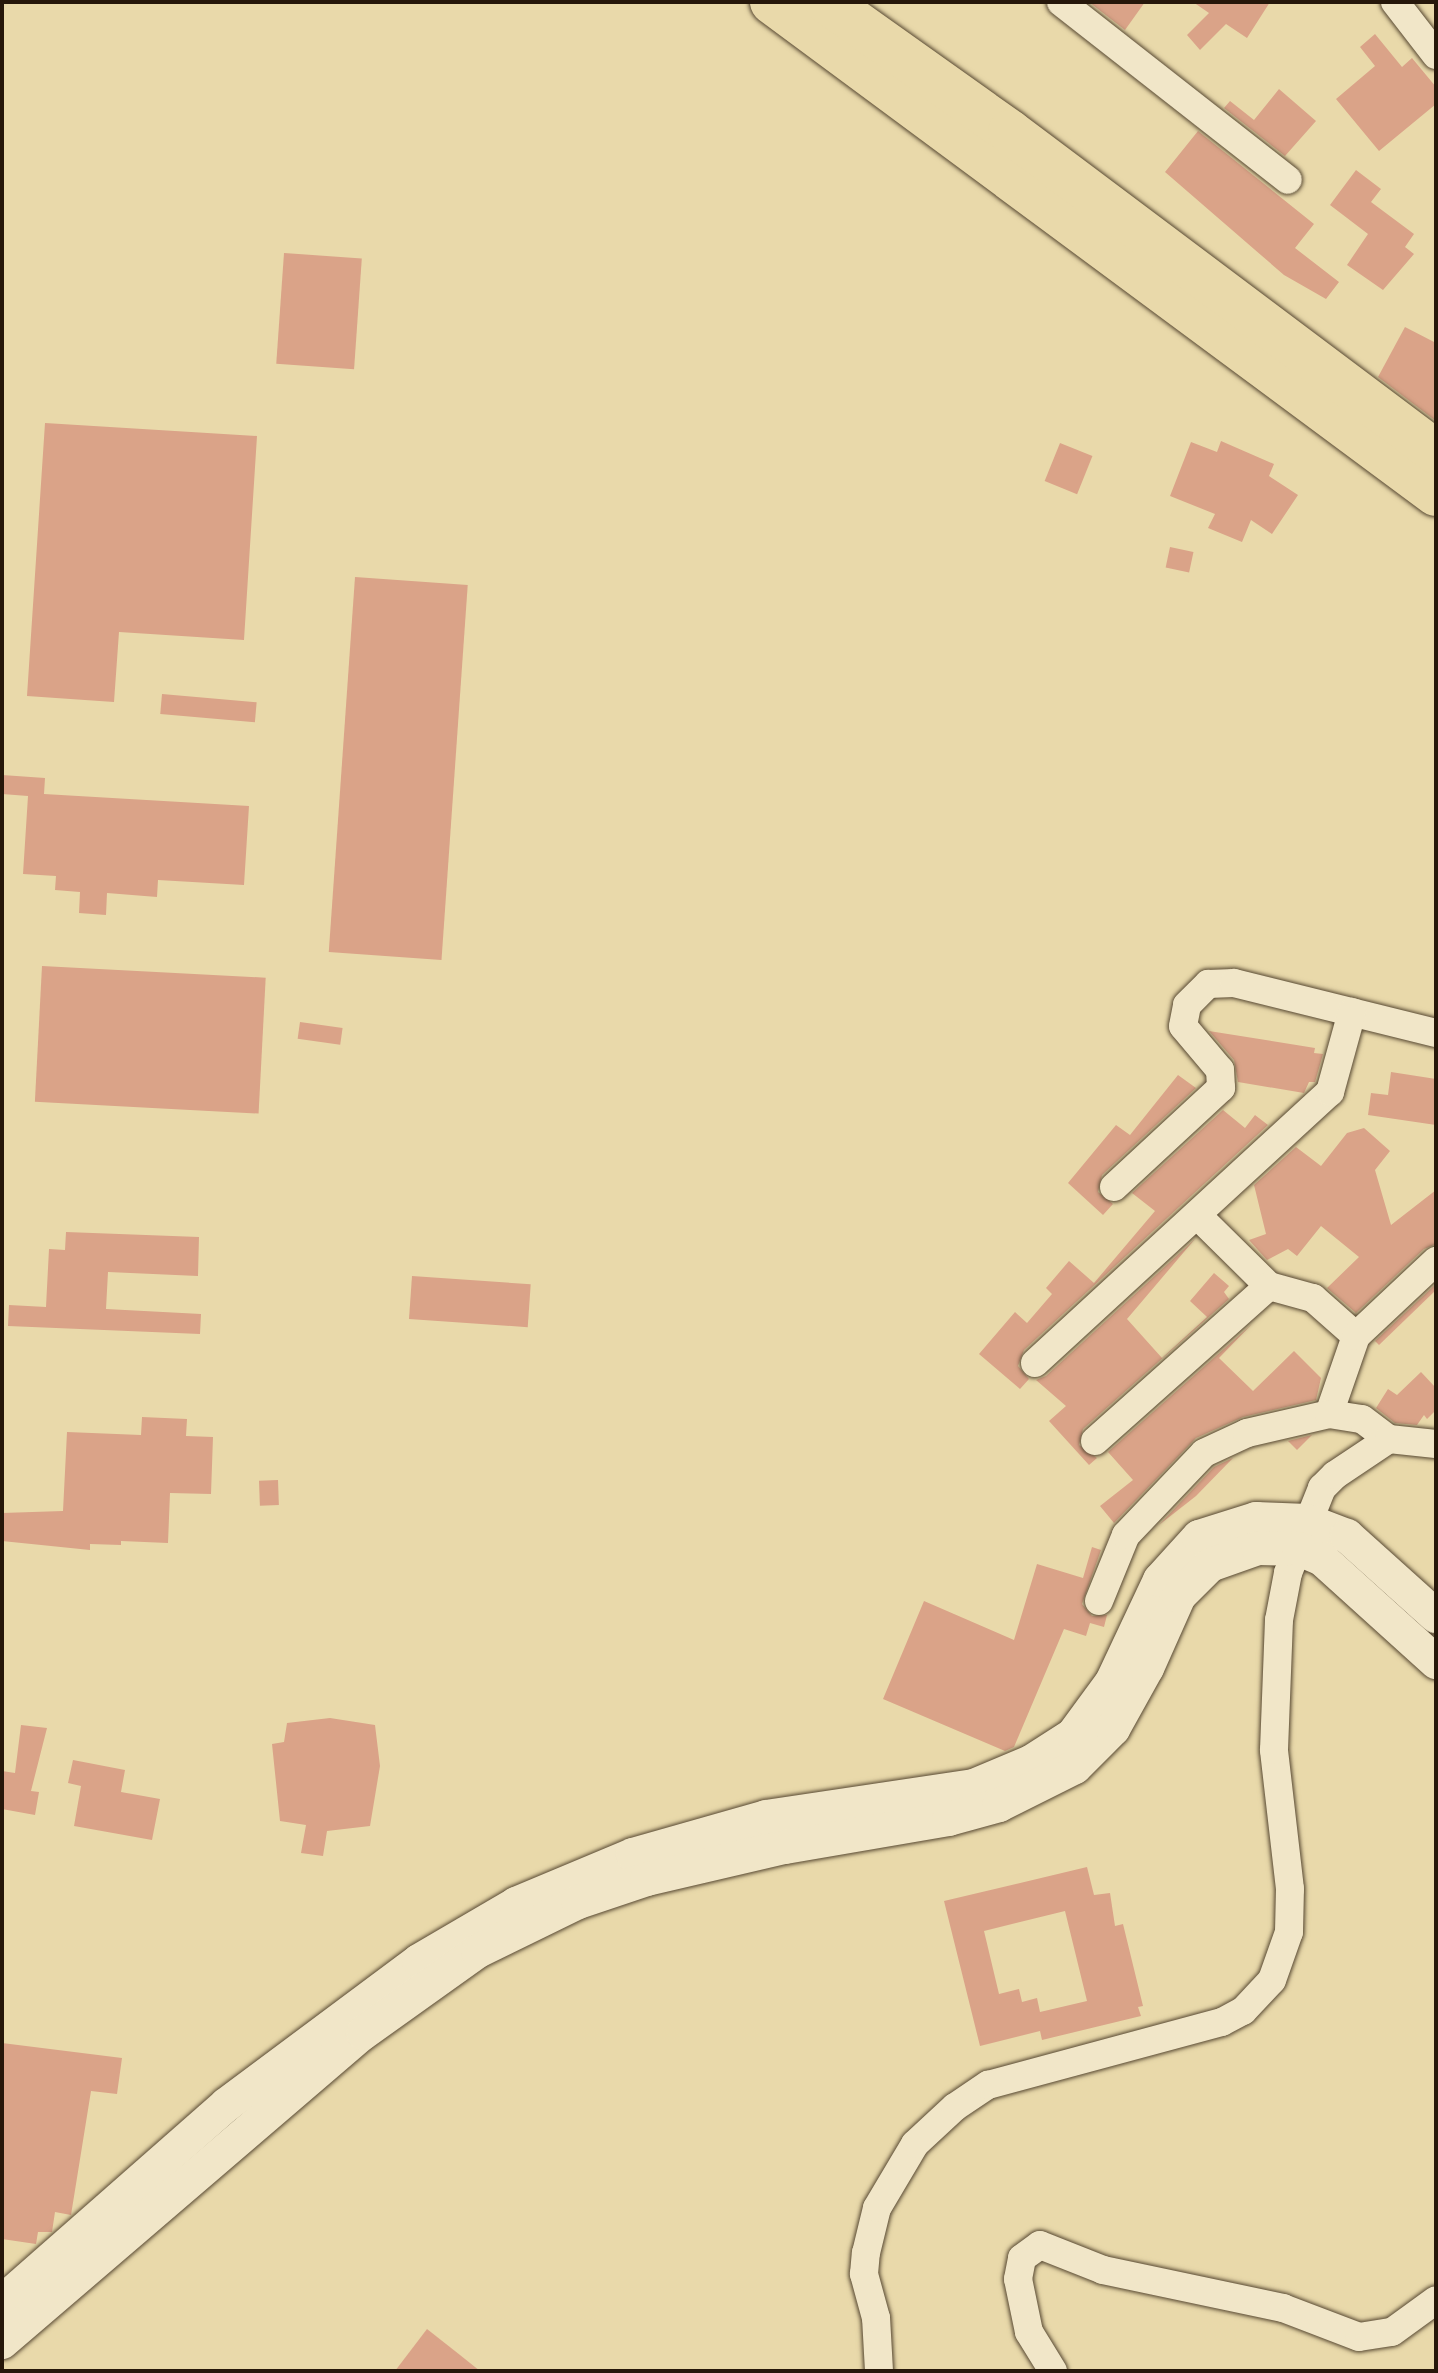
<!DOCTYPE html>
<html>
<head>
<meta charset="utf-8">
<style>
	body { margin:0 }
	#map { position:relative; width:1438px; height:2373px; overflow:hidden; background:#e9d9aa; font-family:"IM FELL Double Pica",serif }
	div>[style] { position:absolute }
	.building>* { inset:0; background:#daa388; transform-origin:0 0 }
	.roads { filter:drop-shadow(0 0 2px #574832) drop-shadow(0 0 2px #574832) }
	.minor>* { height:28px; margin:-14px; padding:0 14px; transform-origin:14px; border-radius:14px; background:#f1e6c8 }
	.tertiary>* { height:34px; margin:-17px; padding:0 17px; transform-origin:17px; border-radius:17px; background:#f1e6c8 }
	.trunk>* { height:44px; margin:-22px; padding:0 22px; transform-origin:22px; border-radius:22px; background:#e9d9aa }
	span { translate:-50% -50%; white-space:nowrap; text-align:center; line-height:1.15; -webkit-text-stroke:6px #f1e6c8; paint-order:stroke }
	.frame { position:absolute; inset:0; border:4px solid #26170a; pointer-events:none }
</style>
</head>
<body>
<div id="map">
	<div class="building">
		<div style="clip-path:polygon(1089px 2px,1145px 2px,1125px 30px)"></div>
		<div style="clip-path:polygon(1193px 2px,1270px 2px,1247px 38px,1226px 24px,1200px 50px,1187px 35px,1209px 13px)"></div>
		<div style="clip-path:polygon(1375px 34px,1402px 67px,1412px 58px,1436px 87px,1436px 104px,1379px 151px,1336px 99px,1375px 66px,1360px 47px)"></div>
		<div style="clip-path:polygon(1279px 89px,1316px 121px,1285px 156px,1224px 108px,1230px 101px,1254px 120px)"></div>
		<div style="clip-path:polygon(1198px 131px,1314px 224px,1295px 248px,1339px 282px,1326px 299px,1284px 275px,1165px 172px)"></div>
		<div style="clip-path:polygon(1356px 170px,1381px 189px,1371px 202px,1414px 234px,1405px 247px,1414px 254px,1383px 290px,1347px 265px,1368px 234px,1330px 205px)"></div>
		<div style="left:284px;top:253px;width:78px;height:111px;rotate:4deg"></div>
		<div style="clip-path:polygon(1405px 327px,1436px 343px,1436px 421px,1378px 377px)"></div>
		<div style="clip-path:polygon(45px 423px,257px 436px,244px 640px,119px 632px,114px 702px,27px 696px)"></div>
		<div style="clip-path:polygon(1221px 441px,1274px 464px,1269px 476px,1298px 495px,1272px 534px,1251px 520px,1242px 542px,1208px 528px,1215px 514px,1170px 496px,1191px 442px,1217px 452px)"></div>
		<div style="left:1060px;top:443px;width:35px;height:41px;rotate:22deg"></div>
		<div style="left:1170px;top:547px;width:24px;height:21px;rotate:12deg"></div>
		<div style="left:355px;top:577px;width:113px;height:376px;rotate:4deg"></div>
		<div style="left:162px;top:694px;width:95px;height:20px;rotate:5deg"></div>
		<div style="clip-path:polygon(2px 775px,45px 778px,44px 794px,249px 806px,244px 885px,158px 880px,157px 897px,107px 893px,106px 915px,79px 913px,80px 892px,55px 890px,56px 876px,23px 874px,28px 796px,2px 794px)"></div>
		<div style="left:42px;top:966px;width:224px;height:136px;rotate:3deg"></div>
		<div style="left:300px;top:1022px;width:43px;height:17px;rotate:8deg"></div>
		<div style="clip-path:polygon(1209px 1031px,1315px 1048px,1314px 1053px,1323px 1054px,1315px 1082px,1309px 1082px,1304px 1093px,1238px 1082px,1234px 1060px)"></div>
		<div style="clip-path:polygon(1391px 1072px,1436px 1079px,1436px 1125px,1368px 1115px,1371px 1093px,1388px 1095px)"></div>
		<div style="clip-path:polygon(1178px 1075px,1196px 1088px,1102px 1175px,1098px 1192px,1113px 1204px,1103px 1215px,1068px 1183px,1116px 1125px,1130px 1135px)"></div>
		<div style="clip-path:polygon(1223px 1110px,1245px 1128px,1255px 1115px,1268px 1125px,1024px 1350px,1018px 1366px,1029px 1379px,1020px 1389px,979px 1354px,1015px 1312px,1027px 1323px,1052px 1294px,1046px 1288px,1069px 1261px,1094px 1283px,1155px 1211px,1132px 1193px)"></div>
		<div style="clip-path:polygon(1364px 1128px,1390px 1151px,1375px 1170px,1391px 1225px,1436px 1190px,1436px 1244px,1424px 1249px,1356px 1313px,1327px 1288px,1359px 1257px,1321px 1226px,1297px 1256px,1288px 1249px,1267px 1260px,1249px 1240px,1266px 1234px,1254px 1185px,1296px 1147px,1321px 1166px,1347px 1133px)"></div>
		<div style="clip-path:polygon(66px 1232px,199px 1237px,198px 1276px,108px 1272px,106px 1309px,201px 1314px,200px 1334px,8px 1326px,9px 1305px,46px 1307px,49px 1249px,65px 1250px)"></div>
		<div style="clip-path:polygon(1195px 1239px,1127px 1319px,1162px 1358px,1207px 1317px,1190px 1301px,1214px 1273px,1229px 1286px,1224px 1292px,1229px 1299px,1083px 1429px,1079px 1445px,1097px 1458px,1089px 1465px,1049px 1421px,1066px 1406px,1036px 1380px,1046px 1376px)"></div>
		<div style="left:412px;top:1276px;width:119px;height:43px;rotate:4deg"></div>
		<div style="clip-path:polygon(1436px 1284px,1436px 1290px,1379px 1345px,1375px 1341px)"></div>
		<div style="clip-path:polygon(1252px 1324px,1219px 1358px,1253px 1391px,1294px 1351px,1321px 1378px,1316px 1400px,1243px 1417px,1196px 1438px,1114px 1523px,1100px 1506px,1133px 1480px,1108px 1452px)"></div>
		<div style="clip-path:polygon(1421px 1372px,1436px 1388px,1436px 1410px,1427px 1419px,1424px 1415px,1417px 1425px,1395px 1423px,1376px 1408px,1388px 1389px,1397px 1395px)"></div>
		<div style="clip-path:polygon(142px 1417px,187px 1419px,186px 1436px,213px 1437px,211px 1494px,170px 1493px,168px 1543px,121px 1541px,121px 1545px,90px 1544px,90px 1550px,2px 1541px,2px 1513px,63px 1511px,67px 1432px,141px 1435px)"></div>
		<div style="clip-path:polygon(1312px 1435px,1297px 1450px,1288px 1441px)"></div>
		<div style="clip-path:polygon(1233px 1458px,1196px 1496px,1159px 1525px,1214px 1467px)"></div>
		<div style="left:278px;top:1480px;width:25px;height:19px;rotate:88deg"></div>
		<div style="clip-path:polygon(1092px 1547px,1101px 1550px,1082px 1604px,1092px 1616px,1107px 1615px,1104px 1627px,1090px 1623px,1086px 1636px,1064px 1629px,1014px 1747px,1005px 1751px,883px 1699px,924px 1601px,1014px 1640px,1037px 1564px,1083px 1578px)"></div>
		<div style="clip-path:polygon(330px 1718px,375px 1725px,380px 1766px,370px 1826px,327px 1831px,323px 1856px,301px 1853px,306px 1825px,280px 1821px,272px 1744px,284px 1742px,287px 1723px)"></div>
		<div style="clip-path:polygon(21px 1725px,47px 1728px,31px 1791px,39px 1792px,35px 1815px,2px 1809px,2px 1771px,15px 1773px)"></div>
		<div style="clip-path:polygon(73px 1760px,125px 1770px,121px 1792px,160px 1799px,152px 1840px,74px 1826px,81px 1786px,68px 1783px)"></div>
		<div style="clip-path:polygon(evenodd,1087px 1867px,1094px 1895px,1110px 1893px,1115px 1926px,1123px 1924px,1143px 2006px,1138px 2007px,1141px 2016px,1042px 2040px,1040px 2031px,980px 2046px,944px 1901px,1087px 1867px,1065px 1911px,1087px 2001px,1040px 2012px,1037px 1998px,1022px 2002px,1019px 1989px,999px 1994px,984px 1931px,1065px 1911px)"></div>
		<div style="clip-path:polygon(2px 2043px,122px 2058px,117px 2094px,91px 2091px,71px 2215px,55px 2212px,52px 2232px,38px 2232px,36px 2244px,2px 2239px)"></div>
		<div style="clip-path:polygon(427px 2329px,460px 2355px,480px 2371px,395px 2371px)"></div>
	</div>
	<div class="roads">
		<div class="minor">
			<div style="left:1061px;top:2px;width:288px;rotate:38.1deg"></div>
			<div style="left:1395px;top:2px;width:67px;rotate:52.3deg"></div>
			<div style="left:1114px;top:1187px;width:146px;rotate:-42.8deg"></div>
			<div style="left:1221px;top:1088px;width:18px;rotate:-93deg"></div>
			<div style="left:1220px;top:1070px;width:57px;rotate:-130.1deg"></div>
			<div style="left:1183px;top:1026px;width:21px;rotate:-79deg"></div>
			<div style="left:1187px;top:1005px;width:30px;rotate:-45deg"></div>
			<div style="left:1208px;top:984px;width:26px;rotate:-2deg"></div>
			<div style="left:1234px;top:983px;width:208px;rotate:13.9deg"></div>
			<div style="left:1197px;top:1215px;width:101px;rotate:44.6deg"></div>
			<div style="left:1269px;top:1286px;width:46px;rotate:15.3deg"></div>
			<div style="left:1313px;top:1298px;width:57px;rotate:41.5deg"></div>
			<div style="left:1035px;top:1363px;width:401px;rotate:-42.6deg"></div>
			<div style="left:1330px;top:1092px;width:83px;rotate:-74.6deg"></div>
			<div style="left:1329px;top:1414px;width:83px;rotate:-70.9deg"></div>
			<div style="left:1356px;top:1336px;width:110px;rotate:-43.2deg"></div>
			<div style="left:1095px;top:1441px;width:233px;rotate:-41.7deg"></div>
			<div style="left:1099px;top:1601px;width:71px;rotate:-67.8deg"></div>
			<div style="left:1126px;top:1535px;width:113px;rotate:-46.4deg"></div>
			<div style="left:1204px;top:1453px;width:47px;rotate:-24.9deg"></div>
			<div style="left:1247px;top:1433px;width:84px;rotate:-13deg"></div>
			<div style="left:1329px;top:1414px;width:33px;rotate:9deg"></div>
			<div style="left:1362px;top:1419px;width:34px;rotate:37deg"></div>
			<div style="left:879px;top:2371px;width:53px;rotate:-93.2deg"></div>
			<div style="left:876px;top:2318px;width:46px;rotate:-105.3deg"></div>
			<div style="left:864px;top:2274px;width:21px;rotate:-85deg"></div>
			<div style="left:866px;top:2253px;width:46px;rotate:-76.3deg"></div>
			<div style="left:877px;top:2208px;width:74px;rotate:-59.3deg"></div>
			<div style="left:915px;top:2144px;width:54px;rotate:-42.8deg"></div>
			<div style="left:955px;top:2107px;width:40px;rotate:-34deg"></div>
			<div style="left:988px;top:2085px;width:242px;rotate:-15.1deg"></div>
			<div style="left:1222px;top:2022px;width:24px;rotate:-28deg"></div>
			<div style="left:1243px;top:2011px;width:42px;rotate:-46.9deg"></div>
			<div style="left:1272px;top:1980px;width:51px;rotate:-70.5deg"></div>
			<div style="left:1289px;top:1932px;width:43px;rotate:-88.7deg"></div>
			<div style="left:1290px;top:1889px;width:140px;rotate:-96.6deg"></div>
			<div style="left:1274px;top:1750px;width:130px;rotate:-87.8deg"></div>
			<div style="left:1279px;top:1620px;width:48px;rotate:-79.2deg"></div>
			<div style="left:1288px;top:1573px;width:92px;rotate:-68.2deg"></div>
			<div style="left:1322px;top:1488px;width:18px;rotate:-45deg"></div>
			<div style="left:1335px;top:1475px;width:65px;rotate:-33.7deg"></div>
			<div style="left:1389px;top:1439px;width:47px;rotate:6.1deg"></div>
			<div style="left:1053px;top:2371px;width:46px;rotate:-121.6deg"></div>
			<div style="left:1029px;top:2332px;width:54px;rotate:-101.7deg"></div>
			<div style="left:1018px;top:2279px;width:21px;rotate:-79deg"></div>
			<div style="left:1022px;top:2258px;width:22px;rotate:-36deg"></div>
			<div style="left:1040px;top:2245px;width:68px;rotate:21.6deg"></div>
			<div style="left:1103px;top:2270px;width:184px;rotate:11.9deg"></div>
			<div style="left:1283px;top:2308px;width:81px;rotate:20.9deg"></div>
			<div style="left:1359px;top:2337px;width:33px;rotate:-9deg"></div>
			<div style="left:1392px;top:2332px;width:54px;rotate:-36deg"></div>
		</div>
		<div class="tertiary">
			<div style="left:2px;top:2302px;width:298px;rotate:-41.3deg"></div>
			<div style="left:226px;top:2105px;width:241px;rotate:-36.7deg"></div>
			<div style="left:419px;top:1961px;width:113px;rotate:-30.4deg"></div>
			<div style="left:516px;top:1904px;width:127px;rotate:-22.7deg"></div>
			<div style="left:633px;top:1855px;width:138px;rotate:-15.9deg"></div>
			<div style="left:766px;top:1817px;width:210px;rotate:-8.5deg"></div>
			<div style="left:974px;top:1786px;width:62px;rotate:-22.8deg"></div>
			<div style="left:1031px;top:1762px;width:50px;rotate:-32.7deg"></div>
			<div style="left:1073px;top:1735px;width:66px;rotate:-53.7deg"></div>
			<div style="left:1112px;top:1682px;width:113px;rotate:-64.8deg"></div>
			<div style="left:1160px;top:1580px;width:58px;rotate:-47.8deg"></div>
			<div style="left:1199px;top:1537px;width:60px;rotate:-17.5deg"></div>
			<div style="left:1256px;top:1519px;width:52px;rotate:2.2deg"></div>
			<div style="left:1308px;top:1521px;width:42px;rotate:21deg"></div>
			<div style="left:1347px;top:1536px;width:120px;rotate:42deg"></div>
			<div style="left:2px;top:2342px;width:475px;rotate:-40.6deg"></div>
			<div style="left:363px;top:2033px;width:141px;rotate:-35.5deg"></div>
			<div style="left:478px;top:1951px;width:111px;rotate:-26.1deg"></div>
			<div style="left:578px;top:1902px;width:73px;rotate:-18.4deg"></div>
			<div style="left:647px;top:1879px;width:142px;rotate:-13.1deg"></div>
			<div style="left:785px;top:1847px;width:166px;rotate:-9.7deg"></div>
			<div style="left:949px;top:1819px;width:52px;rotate:-15.6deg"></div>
			<div style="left:999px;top:1805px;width:85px;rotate:-26.6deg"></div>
			<div style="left:1075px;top:1767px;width:54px;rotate:-45deg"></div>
			<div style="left:1113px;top:1729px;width:70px;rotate:-60.9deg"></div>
			<div style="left:1147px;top:1668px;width:79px;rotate:-66deg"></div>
			<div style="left:1179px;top:1596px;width:44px;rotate:-45deg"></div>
			<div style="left:1210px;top:1565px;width:51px;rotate:-19.5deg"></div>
			<div style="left:1258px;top:1548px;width:41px;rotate:1.4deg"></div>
			<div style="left:1299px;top:1549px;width:25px;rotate:23deg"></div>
			<div style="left:1322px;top:1559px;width:154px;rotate:42.1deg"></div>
		</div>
		<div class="trunk">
			<div style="left:772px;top:2px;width:826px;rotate:36.54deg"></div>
			<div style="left:827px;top:2px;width:224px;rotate:35.4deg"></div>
			<div style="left:1010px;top:132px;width:533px;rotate:36.91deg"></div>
		</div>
	</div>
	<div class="frame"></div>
</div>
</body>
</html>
